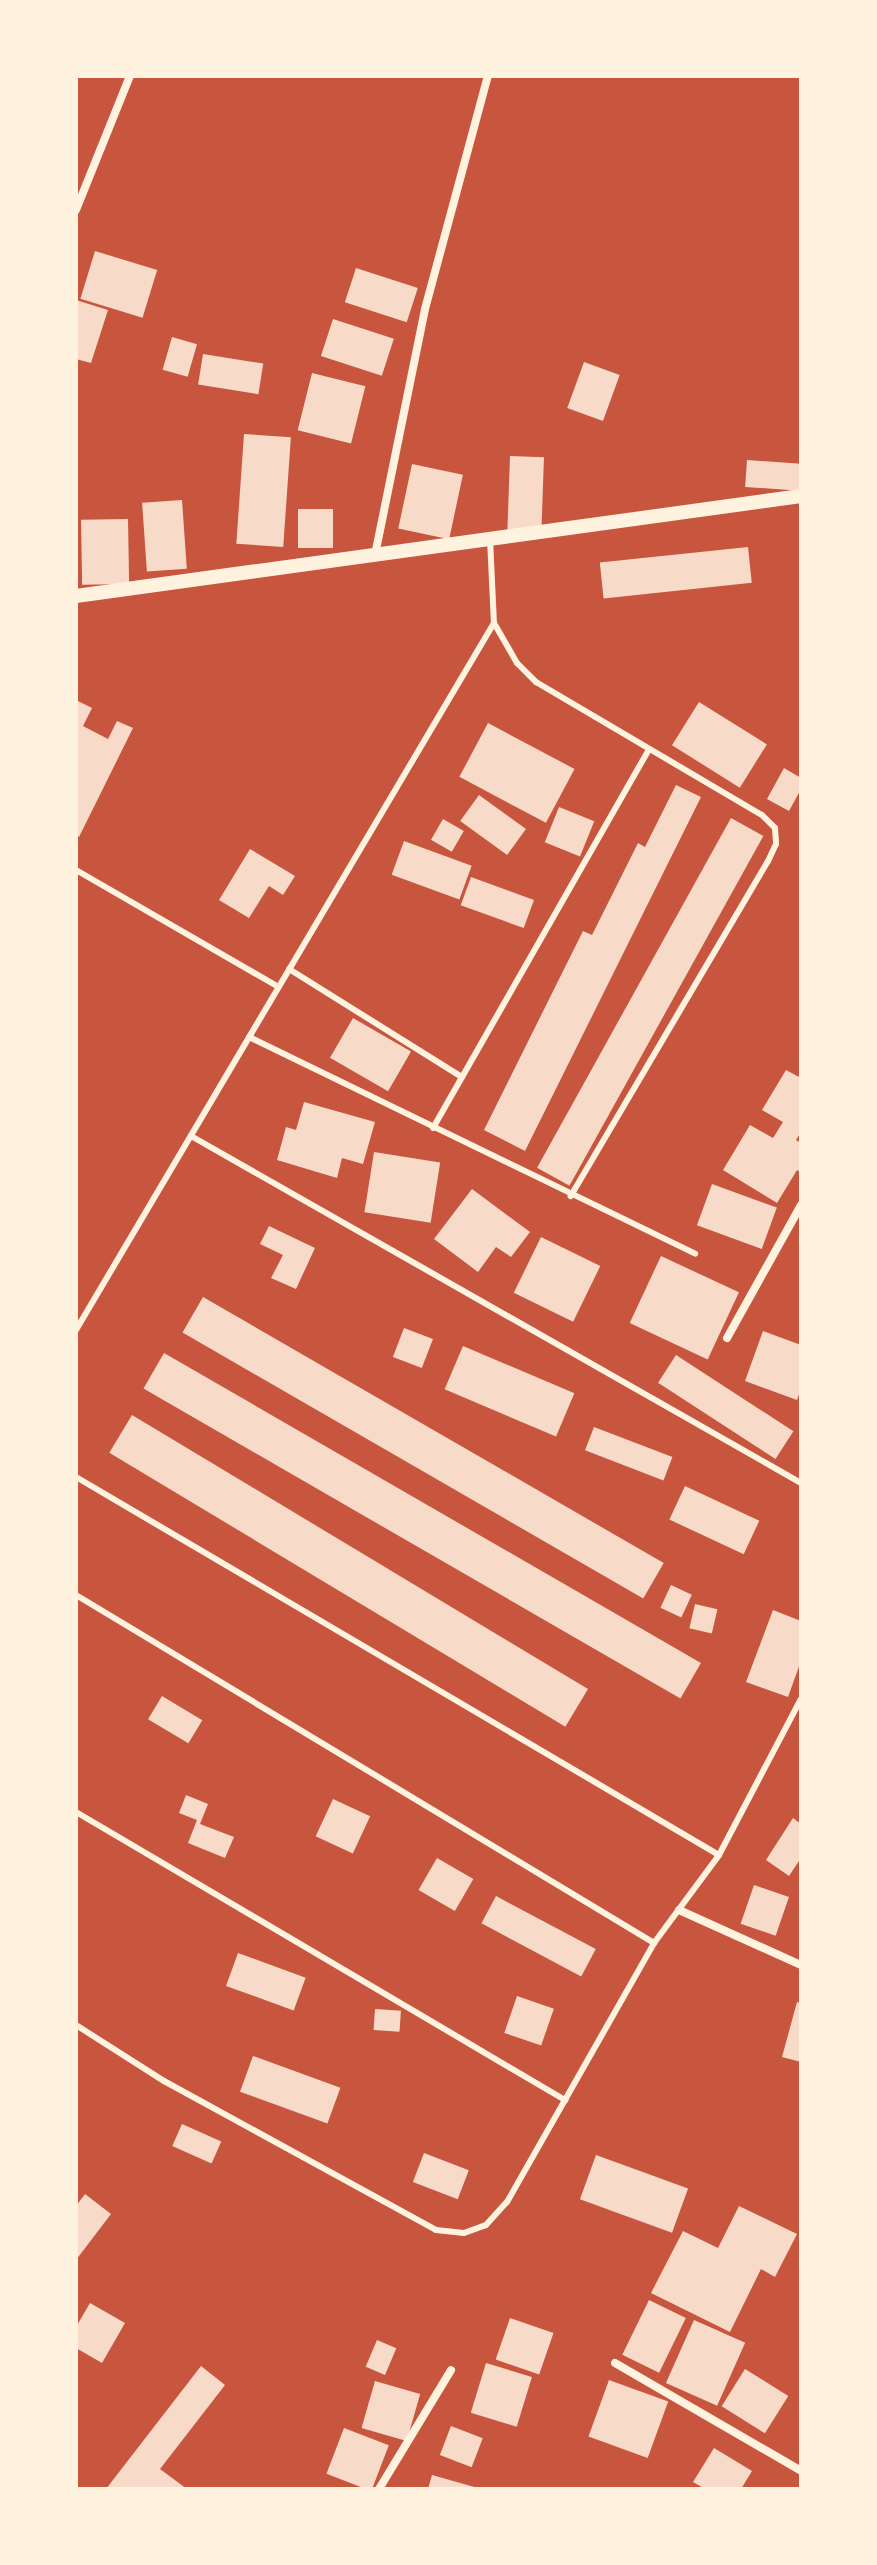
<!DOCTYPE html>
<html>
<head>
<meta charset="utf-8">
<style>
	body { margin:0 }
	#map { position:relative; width:877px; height:2565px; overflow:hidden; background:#c8553d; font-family:"PT Sans",sans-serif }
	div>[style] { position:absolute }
	.building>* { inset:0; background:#f7dbc8; transform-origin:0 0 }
	.service>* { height:6px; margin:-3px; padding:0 3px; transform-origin:3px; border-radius:3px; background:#fff3e0 }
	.minor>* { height:8px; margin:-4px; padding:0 4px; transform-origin:4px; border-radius:4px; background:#fff3e0 }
	.tertiary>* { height:14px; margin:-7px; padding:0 7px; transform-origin:7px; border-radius:7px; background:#fff3e0 }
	span { translate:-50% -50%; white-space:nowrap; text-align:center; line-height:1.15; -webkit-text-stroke:7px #fff3e0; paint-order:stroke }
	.frame { position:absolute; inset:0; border:78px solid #fff3e0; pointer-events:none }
</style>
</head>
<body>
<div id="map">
	<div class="building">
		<div style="left:95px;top:251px;width:65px;height:50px;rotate:17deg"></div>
		<div style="left:356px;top:268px;width:65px;height:36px;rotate:18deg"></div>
		<div style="clip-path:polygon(76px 300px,108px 310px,91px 363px,76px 359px)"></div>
		<div style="left:333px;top:319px;width:64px;height:39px;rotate:18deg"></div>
		<div style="left:172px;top:337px;width:26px;height:34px;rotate:16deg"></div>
		<div style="left:203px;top:354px;width:61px;height:31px;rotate:9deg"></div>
		<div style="left:584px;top:362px;width:38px;height:49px;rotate:20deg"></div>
		<div style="left:312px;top:373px;width:55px;height:59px;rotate:14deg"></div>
		<div style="left:244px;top:434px;width:47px;height:110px;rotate:4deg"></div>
		<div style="left:510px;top:456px;width:34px;height:74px;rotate:2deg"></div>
		<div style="left:747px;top:460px;width:54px;height:27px;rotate:4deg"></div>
		<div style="left:412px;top:464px;width:52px;height:66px;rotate:12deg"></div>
		<div style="left:182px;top:500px;width:69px;height:40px;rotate:86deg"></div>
		<div style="left:298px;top:509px;width:35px;height:39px"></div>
		<div style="left:128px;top:519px;width:65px;height:47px;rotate:89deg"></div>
		<div style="left:748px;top:547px;width:36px;height:149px;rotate:84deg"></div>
		<div style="clip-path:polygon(76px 700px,92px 708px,83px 726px,108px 739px,117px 721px,133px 728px,79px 837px,76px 835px)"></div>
		<div style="left:699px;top:702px;width:80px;height:51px;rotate:32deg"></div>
		<div style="left:488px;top:723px;width:98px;height:61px;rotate:28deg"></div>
		<div style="clip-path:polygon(784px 768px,801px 778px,801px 789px,789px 811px,767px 799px)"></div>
		<div style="clip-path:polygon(676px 785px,701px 797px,525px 1151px,484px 1130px,583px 931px,592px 935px,638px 843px,645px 847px)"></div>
		<div style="left:479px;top:795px;width:58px;height:32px;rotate:36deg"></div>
		<div style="left:559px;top:807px;width:38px;height:38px;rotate:22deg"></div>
		<div style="left:731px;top:818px;width:37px;height:400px;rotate:29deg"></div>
		<div style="left:443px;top:819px;width:24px;height:24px;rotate:30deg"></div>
		<div style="left:404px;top:841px;width:72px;height:36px;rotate:20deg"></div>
		<div style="clip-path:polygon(250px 849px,295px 876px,283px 895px,269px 886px,249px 918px,219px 900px)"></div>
		<div style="left:471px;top:877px;width:67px;height:30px;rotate:20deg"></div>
		<div style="left:353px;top:1018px;width:67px;height:46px;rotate:30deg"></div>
		<div style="clip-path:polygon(786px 1070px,801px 1078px,801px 1132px,796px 1140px,801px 1143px,801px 1173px,797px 1170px,777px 1203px,723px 1170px,750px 1125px,773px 1138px,783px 1122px,762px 1110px)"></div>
		<div style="clip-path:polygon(304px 1102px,375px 1122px,363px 1164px,342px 1158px,337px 1178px,277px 1160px,286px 1127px,296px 1130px)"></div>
		<div style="left:374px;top:1152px;width:67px;height:61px;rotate:9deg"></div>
		<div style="left:712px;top:1184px;width:69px;height:44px;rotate:20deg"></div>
		<div style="clip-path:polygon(472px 1189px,530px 1232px,511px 1257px,496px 1247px,478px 1272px,434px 1239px)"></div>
		<div style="clip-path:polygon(269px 1226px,315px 1248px,296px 1289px,271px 1278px,283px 1255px,260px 1244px)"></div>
		<div style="left:541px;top:1237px;width:66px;height:62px;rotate:26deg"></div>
		<div style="left:661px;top:1256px;width:86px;height:74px;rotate:25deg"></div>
		<div style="left:203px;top:1297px;width:532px;height:41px;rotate:30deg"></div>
		<div style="left:404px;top:1328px;width:31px;height:31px;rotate:21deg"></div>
		<div style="clip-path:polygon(763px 1331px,801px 1345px,801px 1389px,797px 1400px,745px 1381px)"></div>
		<div style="left:463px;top:1346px;width:121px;height:47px;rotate:23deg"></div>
		<div style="left:164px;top:1353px;width:620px;height:41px;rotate:30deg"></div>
		<div style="left:676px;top:1355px;width:140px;height:33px;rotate:33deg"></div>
		<div style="left:132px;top:1415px;width:532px;height:44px;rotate:31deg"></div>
		<div style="left:594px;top:1427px;width:84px;height:25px;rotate:21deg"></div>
		<div style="left:685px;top:1486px;width:82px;height:37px;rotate:25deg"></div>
		<div style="left:671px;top:1585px;width:23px;height:25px;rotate:25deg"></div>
		<div style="left:695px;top:1604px;width:23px;height:25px;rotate:13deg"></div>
		<div style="clip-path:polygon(773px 1610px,801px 1621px,801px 1661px,788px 1697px,746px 1682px)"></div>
		<div style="left:162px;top:1696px;width:47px;height:27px;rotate:31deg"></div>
		<div style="clip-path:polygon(186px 1795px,208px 1804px,200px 1824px,234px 1837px,225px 1858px,188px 1843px,197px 1820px,179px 1813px)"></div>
		<div style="left:333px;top:1799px;width:41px;height:41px;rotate:25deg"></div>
		<div style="clip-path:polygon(793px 1818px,801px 1824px,801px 1858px,789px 1876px,766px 1860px)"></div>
		<div style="left:437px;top:1858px;width:42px;height:37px;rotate:30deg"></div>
		<div style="left:754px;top:1885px;width:37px;height:41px;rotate:19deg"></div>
		<div style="left:496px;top:1896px;width:113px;height:31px;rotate:28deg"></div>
		<div style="left:238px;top:1953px;width:72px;height:35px;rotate:20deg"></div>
		<div style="left:517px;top:1996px;width:39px;height:39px;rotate:19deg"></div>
		<div style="clip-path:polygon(797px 2002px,801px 2003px,801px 2062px,782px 2057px)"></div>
		<div style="left:375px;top:2009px;width:26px;height:21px;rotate:4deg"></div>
		<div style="left:253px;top:2056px;width:93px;height:38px;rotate:20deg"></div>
		<div style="left:182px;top:2124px;width:43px;height:24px;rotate:24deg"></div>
		<div style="left:424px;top:2153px;width:48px;height:31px;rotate:21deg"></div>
		<div style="left:596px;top:2155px;width:98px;height:47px;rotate:20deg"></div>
		<div style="clip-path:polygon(85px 2194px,111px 2214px,76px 2260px,76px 2206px)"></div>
		<div style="clip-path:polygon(739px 2206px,797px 2234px,775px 2277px,761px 2269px,730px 2332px,651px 2293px,683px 2231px,718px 2248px)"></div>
		<div style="left:649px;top:2300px;width:41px;height:61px;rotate:26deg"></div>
		<div style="clip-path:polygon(90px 2303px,125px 2323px,102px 2363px,76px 2348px,76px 2327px)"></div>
		<div style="left:510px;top:2318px;width:46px;height:44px;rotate:19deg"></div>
		<div style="left:694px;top:2320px;width:56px;height:69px;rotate:24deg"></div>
		<div style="left:377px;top:2340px;width:21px;height:29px;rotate:23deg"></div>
		<div style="left:486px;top:2363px;width:48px;height:52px;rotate:17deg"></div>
		<div style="clip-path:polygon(201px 2366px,225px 2385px,160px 2469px,187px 2489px,106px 2489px)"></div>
		<div style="left:745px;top:2369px;width:51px;height:44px;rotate:32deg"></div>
		<div style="left:609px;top:2380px;width:63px;height:60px;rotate:20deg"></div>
		<div style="left:375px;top:2381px;width:47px;height:49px;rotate:16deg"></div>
		<div style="left:451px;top:2426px;width:34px;height:31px;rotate:21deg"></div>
		<div style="left:344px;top:2428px;width:48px;height:49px;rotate:21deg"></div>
		<div style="clip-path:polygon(714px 2448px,752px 2471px,741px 2489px,705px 2489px,693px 2482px)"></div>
		<div style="clip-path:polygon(432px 2475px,478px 2488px,478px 2489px,428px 2489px)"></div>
	</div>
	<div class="service">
		<div style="left:490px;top:539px;width:84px;rotate:87.3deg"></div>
		<div style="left:494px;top:623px;width:46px;rotate:60.1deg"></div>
		<div style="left:517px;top:663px;width:27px;rotate:45deg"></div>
		<div style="left:536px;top:682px;width:262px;rotate:30.5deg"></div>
		<div style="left:762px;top:815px;width:18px;rotate:45deg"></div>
		<div style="left:775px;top:828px;width:16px;rotate:86deg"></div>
		<div style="left:776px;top:844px;width:19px;rotate:115deg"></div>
		<div style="left:768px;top:861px;width:389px;rotate:120.5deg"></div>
		<div style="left:76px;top:870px;width:234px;rotate:30deg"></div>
		<div style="left:289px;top:969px;width:204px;rotate:32deg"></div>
		<div style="left:249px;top:1037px;width:496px;rotate:25.9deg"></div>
		<div style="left:433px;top:1128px;width:435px;rotate:-60.3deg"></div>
		<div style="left:191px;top:1136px;width:702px;rotate:29.63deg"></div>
		<div style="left:76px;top:1330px;width:821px;rotate:-59.41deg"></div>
		<div style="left:76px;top:1477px;width:746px;rotate:30.45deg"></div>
		<div style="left:76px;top:1595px;width:675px;rotate:31.05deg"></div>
		<div style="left:76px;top:1812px;width:568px;rotate:30.5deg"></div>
		<div style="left:76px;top:2025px;width:104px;rotate:32.5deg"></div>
		<div style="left:164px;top:2081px;width:310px;rotate:28.7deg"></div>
		<div style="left:436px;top:2230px;width:28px;rotate:6deg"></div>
		<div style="left:464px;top:2233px;width:23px;rotate:-20deg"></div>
		<div style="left:486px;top:2225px;width:31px;rotate:-48deg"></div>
		<div style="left:507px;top:2202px;width:298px;rotate:-60.4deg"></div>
		<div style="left:654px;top:1943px;width:109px;rotate:-53.5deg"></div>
		<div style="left:719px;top:1855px;width:176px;rotate:-62.3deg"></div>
	</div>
	<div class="minor">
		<div style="left:76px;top:210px;width:144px;rotate:-68.1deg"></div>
		<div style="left:375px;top:555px;width:251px;rotate:-78.5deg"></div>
		<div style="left:425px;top:309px;width:241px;rotate:-74.9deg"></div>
		<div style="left:727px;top:1338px;width:152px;rotate:-60.9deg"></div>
		<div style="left:679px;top:1910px;width:134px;rotate:24.3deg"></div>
		<div style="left:615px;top:2363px;width:215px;rotate:30.1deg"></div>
		<div style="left:379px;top:2489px;width:139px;rotate:-58.8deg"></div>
	</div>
	<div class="tertiary">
		<div style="left:76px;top:596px;width:732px;rotate:-7.85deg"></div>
	</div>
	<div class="frame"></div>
</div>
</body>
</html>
